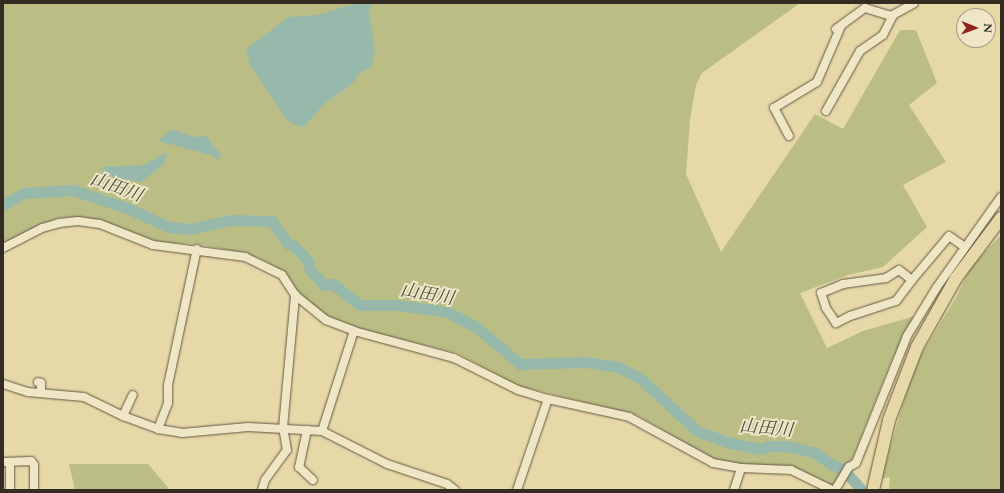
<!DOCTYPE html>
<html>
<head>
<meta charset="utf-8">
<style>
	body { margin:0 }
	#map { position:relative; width:1004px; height:493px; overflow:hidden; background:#e7d8a7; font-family:Cardo,"Noto Serif JP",serif }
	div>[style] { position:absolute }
	.green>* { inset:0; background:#babe84 }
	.water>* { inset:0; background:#97b9ac }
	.river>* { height:11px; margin:-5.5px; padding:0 5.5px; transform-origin:5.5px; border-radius:5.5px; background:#97b9ac }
	.roads { filter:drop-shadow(0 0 1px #615743) drop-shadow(0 0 1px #615743) }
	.street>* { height:8px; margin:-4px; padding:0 4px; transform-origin:4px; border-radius:4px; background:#efe6c6 }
	.primary>* { height:12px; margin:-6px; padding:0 6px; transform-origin:6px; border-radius:6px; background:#e7d8a7 }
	span { translate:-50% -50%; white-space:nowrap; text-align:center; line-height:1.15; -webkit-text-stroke:4px #efe6c6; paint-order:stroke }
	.water-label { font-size:18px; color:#4d4f44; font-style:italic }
	.frame { position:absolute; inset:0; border:4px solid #342c22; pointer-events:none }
	.north { position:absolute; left:956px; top:8px; width:40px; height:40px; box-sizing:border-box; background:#efe6c6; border:1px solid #a49c84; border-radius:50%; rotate:91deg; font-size:11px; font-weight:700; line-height:16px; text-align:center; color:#342c22 }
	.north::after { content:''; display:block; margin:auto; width:14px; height:18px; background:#8f2418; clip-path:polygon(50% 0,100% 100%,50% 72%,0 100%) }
</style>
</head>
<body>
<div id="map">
	<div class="green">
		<div style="clip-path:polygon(3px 3px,800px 3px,702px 73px,696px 85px,690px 119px,686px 174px,721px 252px,815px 114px,843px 129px,900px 30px,916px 30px,937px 83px,909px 105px,946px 162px,903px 185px,927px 227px,883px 267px,848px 275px,800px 293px,827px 348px,863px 331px,915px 316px,891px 362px,853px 457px,832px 487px,816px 478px,713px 459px,637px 415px,519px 386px,457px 353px,354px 328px,327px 317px,298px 292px,284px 272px,261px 259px,244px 253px,196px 244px,154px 242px,100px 222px,77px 217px,57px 218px,3px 244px)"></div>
		<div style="clip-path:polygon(1001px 235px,1001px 490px,889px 490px,890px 477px,881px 479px,914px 366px,957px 296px,969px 269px)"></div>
		<div style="clip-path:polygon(69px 464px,148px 464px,170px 490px,75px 490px)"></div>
	</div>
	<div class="water">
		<div style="clip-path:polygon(357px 3px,373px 3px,369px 10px,375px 51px,371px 67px,360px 73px,351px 85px,324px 104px,304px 127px,295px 125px,286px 119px,250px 65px,246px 49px,289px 17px,318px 15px)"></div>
		<div style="clip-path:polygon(172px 129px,194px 137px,208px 136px,212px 145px,220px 153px,219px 160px,211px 155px,158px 141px)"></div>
		<div style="clip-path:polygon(167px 152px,164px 164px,141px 182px,113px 177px,100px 167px,144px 165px)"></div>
	</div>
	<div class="river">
		<div style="left:3px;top:205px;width:24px;rotate:-30deg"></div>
		<div style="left:24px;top:193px;width:49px;rotate:-3.5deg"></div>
		<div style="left:73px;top:190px;width:57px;rotate:18.4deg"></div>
		<div style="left:127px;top:208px;width:46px;rotate:24.3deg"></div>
		<div style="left:169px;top:227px;width:21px;rotate:5deg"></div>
		<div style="left:190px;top:229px;width:42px;rotate:-12.4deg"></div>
		<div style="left:231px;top:220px;width:41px;rotate:1.4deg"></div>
		<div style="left:272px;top:221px;width:28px;rotate:55deg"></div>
		<div style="left:288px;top:244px;width:6px;rotate:18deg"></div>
		<div style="left:294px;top:246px;width:21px;rotate:47deg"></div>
		<div style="left:308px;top:261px;width:9px;rotate:77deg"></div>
		<div style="left:310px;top:270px;width:21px;rotate:47deg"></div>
		<div style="left:324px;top:285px;width:9px;rotate:-6deg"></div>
		<div style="left:333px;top:284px;width:34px;rotate:38deg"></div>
		<div style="left:360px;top:305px;width:38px"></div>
		<div style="left:398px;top:305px;width:49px;rotate:8.1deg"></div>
		<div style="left:447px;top:312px;width:31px;rotate:27deg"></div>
		<div style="left:475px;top:326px;width:59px;rotate:40.2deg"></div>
		<div style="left:520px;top:364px;width:64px;rotate:-1.8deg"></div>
		<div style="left:584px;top:362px;width:34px;rotate:8deg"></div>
		<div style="left:618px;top:367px;width:25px;rotate:27deg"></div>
		<div style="left:640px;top:378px;width:78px;rotate:42.9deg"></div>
		<div style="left:697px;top:431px;width:35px;rotate:20deg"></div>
		<div style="left:730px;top:443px;width:33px;rotate:11deg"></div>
		<div style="left:762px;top:449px;width:6px;rotate:-31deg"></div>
		<div style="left:767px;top:446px;width:24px;rotate:2deg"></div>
		<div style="left:791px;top:447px;width:23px;rotate:13deg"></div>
		<div style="left:813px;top:452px;width:25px;rotate:34deg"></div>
		<div style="left:834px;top:466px;width:9px;rotate:18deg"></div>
		<div style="left:843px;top:469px;width:28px;rotate:48deg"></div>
	</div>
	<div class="roads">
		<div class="street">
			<div style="left:836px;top:29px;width:36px;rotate:-36deg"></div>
			<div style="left:865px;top:8px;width:27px;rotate:17deg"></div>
			<div style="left:891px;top:16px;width:26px;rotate:-29deg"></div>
			<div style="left:826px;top:111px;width:69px;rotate:-60.5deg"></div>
			<div style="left:860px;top:51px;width:28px;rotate:-35deg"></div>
			<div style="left:883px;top:35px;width:22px;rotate:-63deg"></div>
			<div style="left:789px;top:136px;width:32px;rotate:-118deg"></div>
			<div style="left:774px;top:108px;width:50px;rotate:-31.2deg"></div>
			<div style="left:817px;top:82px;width:61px;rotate:-66.8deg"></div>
			<div style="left:3px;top:248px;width:44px;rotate:-27.1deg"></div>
			<div style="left:42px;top:228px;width:18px;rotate:-16deg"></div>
			<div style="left:59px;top:223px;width:19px;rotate:-6deg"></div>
			<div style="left:78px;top:221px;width:22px;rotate:8deg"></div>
			<div style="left:100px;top:224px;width:57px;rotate:21.6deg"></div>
			<div style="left:153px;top:245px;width:93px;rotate:7.4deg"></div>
			<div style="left:245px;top:257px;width:41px;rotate:25.9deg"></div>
			<div style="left:282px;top:275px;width:24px;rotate:57deg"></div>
			<div style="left:295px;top:295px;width:40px;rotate:39deg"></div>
			<div style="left:326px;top:320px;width:30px;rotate:21deg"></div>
			<div style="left:354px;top:331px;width:104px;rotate:15.1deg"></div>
			<div style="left:454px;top:358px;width:72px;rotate:26.6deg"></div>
			<div style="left:518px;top:390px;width:31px;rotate:17deg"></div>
			<div style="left:548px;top:399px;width:83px;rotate:12.5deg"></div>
			<div style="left:629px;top:417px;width:96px;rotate:28.7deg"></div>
			<div style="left:713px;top:463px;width:28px;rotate:10deg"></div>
			<div style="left:741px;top:468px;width:50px;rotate:2.3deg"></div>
			<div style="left:791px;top:470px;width:46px;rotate:26deg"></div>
			<div style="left:899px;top:270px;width:16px;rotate:38deg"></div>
			<div style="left:912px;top:280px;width:26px;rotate:127deg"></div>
			<div style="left:896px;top:301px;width:48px;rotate:161.9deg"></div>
			<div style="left:850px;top:316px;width:16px;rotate:153deg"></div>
			<div style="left:836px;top:323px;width:18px;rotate:-124deg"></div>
			<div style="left:826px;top:308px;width:16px;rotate:-108deg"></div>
			<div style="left:821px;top:293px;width:24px;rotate:-22deg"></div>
			<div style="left:843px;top:284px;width:43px;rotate:-7.9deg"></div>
			<div style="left:886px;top:278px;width:15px;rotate:-32deg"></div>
			<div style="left:912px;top:280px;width:57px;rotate:-49.9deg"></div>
			<div style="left:949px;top:236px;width:19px;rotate:35deg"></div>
			<div style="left:38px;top:382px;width:3px;rotate:18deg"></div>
			<div style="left:41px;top:383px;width:10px;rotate:90deg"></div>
			<div style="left:3px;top:384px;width:26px;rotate:18deg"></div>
			<div style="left:28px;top:392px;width:56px;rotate:5.1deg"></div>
			<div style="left:84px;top:397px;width:43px;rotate:26deg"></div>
			<div style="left:123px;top:416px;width:37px;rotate:20deg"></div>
			<div style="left:158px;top:429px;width:24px;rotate:9deg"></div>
			<div style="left:182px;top:433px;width:66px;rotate:-5.2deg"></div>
			<div style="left:248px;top:427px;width:74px;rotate:3.1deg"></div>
			<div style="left:322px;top:431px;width:73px;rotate:26.9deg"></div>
			<div style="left:387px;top:464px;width:63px;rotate:18.4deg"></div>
			<div style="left:447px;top:484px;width:10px;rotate:37deg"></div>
			<div style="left:123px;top:416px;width:23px;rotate:-65deg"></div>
			<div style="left:158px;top:429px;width:28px;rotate:-69deg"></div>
			<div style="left:168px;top:403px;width:18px;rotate:-90deg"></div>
			<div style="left:168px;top:385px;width:139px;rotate:-78deg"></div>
			<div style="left:307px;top:430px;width:38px;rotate:102deg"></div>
			<div style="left:299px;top:467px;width:19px;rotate:43deg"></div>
			<div style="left:322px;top:431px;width:105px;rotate:-72.3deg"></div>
			<div style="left:3px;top:462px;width:28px;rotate:-2deg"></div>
			<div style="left:31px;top:461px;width:5px;rotate:53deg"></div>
			<div style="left:34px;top:465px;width:25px;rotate:90deg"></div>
			<div style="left:10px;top:462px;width:28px;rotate:90deg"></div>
			<div style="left:262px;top:490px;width:10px;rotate:-73deg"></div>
			<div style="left:265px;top:480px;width:37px;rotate:-54deg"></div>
			<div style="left:287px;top:450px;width:22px;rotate:-100deg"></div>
			<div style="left:283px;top:428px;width:134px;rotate:-84.8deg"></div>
			<div style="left:517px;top:490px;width:96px;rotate:-71.2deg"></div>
			<div style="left:734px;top:490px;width:23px;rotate:-72deg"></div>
			<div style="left:835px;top:490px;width:27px;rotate:-59deg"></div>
			<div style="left:849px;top:467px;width:8px;rotate:-30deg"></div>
			<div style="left:856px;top:463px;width:137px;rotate:-68.1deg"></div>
			<div style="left:907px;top:336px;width:57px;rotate:-58.5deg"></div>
			<div style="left:937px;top:287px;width:110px;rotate:-54.6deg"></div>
		</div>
		<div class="primary">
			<div style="left:873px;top:490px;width:72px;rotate:-77.1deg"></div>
			<div style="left:889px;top:420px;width:78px;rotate:-69deg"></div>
			<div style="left:917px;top:347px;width:79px;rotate:-60.5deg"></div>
			<div style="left:956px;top:278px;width:75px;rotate:-53.1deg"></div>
		</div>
	</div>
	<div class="water-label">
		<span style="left:116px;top:188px;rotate:20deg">山田川</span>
		<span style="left:427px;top:295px;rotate:10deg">山田川</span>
		<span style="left:766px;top:429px;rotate:5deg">山田川</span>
	</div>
	<div class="frame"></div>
	<div class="north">N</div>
</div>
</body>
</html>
